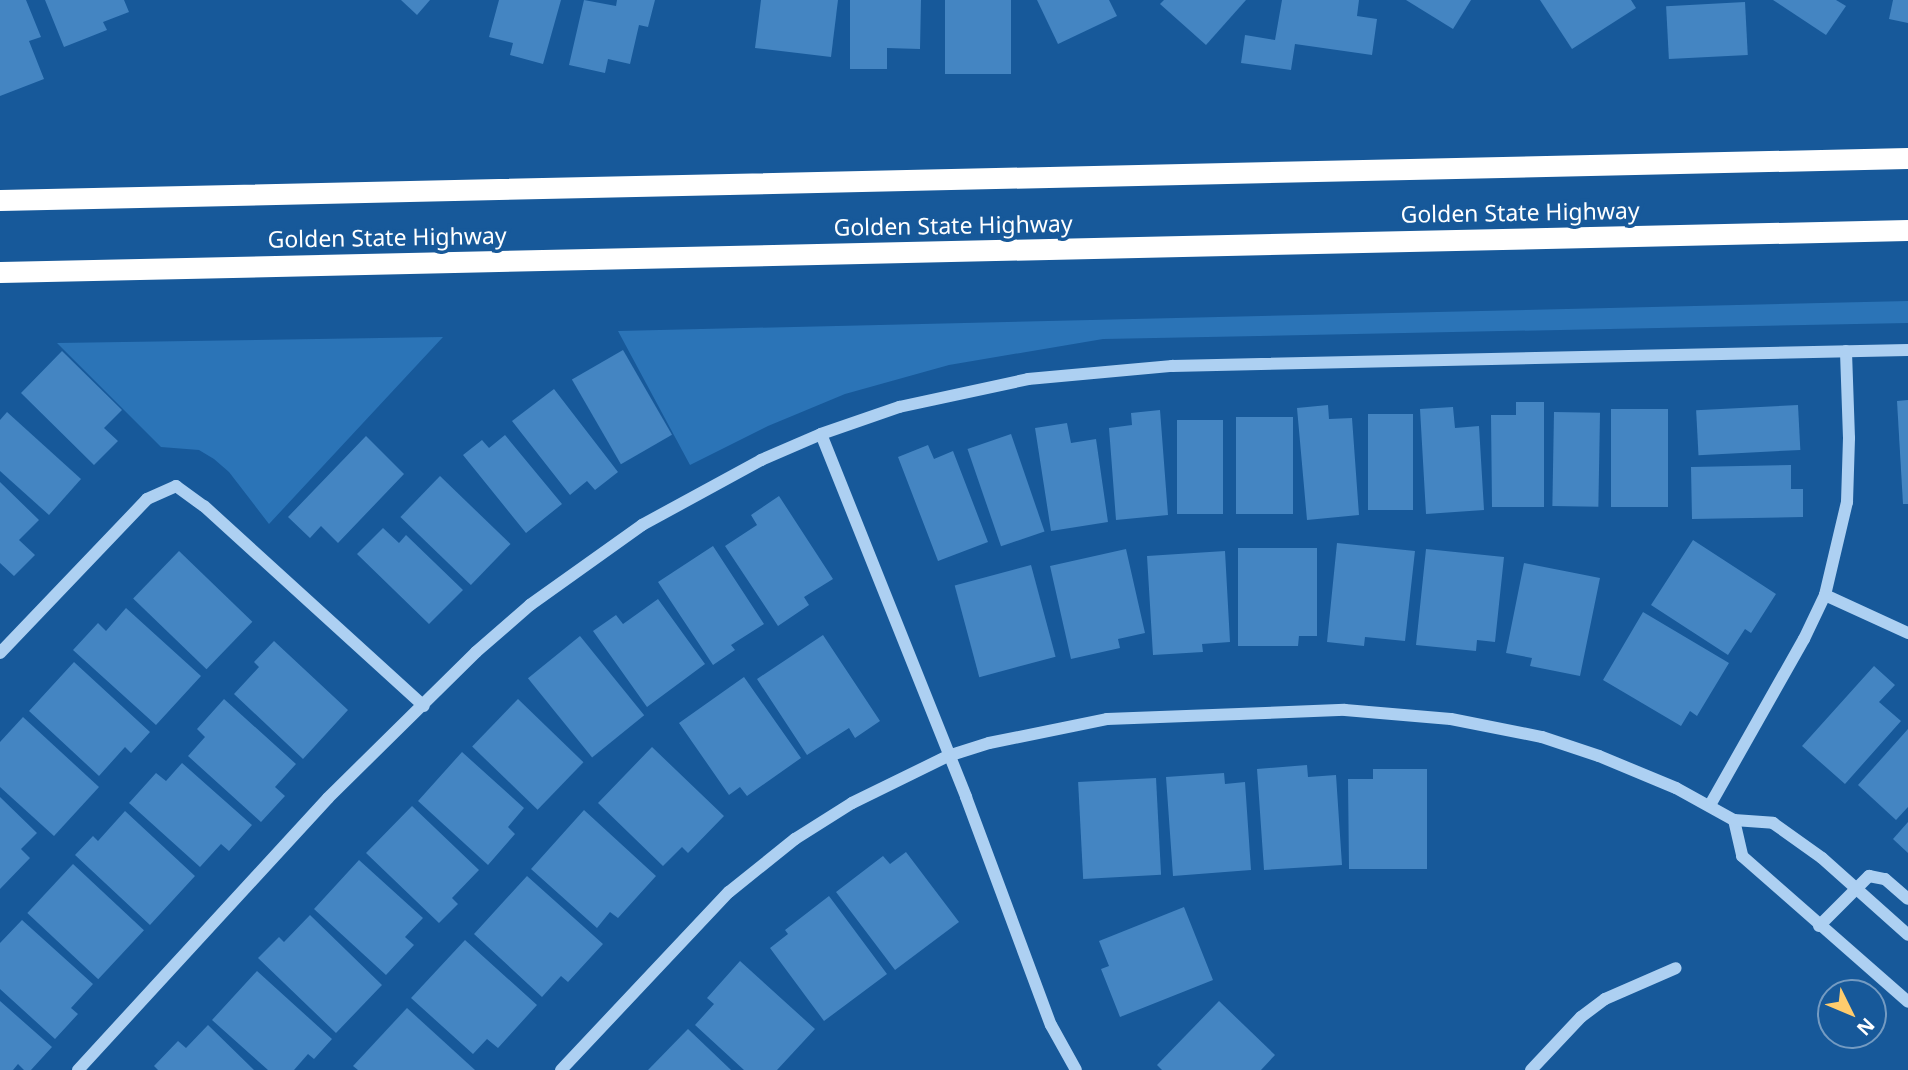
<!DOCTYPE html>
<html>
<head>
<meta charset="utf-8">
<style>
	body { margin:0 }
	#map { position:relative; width:1908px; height:1070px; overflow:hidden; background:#17599a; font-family:"Noto Sans",sans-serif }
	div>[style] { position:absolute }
	.green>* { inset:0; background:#2b74b7 }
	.building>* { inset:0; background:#4485c2; transform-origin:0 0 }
	.minor>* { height:12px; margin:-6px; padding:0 6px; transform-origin:6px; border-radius:6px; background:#add0f2 }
	.highway>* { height:21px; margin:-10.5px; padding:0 10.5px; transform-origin:10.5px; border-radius:10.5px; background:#fff }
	span { translate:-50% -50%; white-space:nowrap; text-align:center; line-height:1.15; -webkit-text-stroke:7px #17599a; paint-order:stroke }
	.street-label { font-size:23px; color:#fff }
	.north { position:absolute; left:1817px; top:979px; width:70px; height:70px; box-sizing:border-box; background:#17599a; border:2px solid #749bc2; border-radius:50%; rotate:133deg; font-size:19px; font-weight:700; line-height:28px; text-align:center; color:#fff }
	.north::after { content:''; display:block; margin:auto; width:24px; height:32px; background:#ffcc6d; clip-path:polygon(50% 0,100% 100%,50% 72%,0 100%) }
</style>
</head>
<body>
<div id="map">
	<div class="green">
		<div style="clip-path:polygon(1908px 301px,1908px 323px,1103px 339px,949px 365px,845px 394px,768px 426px,690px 465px,618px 331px)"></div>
		<div style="clip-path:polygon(443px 337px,269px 524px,229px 472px,214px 459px,199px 450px,161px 447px,57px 343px)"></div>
	</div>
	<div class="building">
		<div style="clip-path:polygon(0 0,26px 0,41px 37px,29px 41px,44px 79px,0 96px)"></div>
		<div style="clip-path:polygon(45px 0,124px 0,129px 12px,103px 22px,107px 30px,64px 47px)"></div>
		<div style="clip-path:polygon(401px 0,430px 0,417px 15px)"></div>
		<div style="clip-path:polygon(499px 0,561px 0,543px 64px,510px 55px,513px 43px,489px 37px)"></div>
		<div style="clip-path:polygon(584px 0,616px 6px,617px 0,655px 0,648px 27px,639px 25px,630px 64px,608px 59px,605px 73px,569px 65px)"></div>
		<div style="clip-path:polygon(761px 0,838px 0,831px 57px,755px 48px)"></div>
		<div style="clip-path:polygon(850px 0,921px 0,920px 49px,887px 48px,887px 69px,850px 69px)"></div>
		<div style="left:945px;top:0;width:66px;height:74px"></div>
		<div style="clip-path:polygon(1037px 0,1109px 0,1117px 16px,1058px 44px)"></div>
		<div style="clip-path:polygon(1164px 0,1246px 0,1206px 45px,1160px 4px)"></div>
		<div style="clip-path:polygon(1282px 0,1359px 0,1357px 16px,1377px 19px,1372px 55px,1295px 44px,1291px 70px,1241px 63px,1245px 35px,1275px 40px)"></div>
		<div style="clip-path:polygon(1406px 0,1471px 0,1453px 29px)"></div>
		<div style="clip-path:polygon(1540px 0,1631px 0,1636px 8px,1572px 49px)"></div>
		<div style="clip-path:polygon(1773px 0,1836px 0,1846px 6px,1826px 35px)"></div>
		<div style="clip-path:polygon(1893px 0,1908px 0,1908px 23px,1889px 19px)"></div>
		<div style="left:1745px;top:2px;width:53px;height:79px;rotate:87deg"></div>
		<div style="left:623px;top:350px;width:98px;height:59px;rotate:60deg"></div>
		<div style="clip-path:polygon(62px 351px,122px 410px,104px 428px,118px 441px,94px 465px,21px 393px)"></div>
		<div style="clip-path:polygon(554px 389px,618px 472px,595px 490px,587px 481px,570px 495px,512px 421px)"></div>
		<div style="clip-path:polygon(1908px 400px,1908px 504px,1903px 504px,1897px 401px)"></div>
		<div style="clip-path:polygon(1516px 402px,1544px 402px,1544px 507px,1492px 507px,1491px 415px,1516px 415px)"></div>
		<div style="clip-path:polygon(1328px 405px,1329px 419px,1352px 418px,1359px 515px,1307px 520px,1297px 408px)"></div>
		<div style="left:1798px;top:405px;width:45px;height:102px;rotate:87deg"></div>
		<div style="clip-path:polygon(1453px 407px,1455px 428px,1479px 426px,1484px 510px,1426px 514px,1420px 409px)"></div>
		<div style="left:1611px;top:409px;width:57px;height:98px"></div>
		<div style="clip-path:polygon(1160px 410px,1168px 515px,1116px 520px,1109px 428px,1132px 425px,1131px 413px)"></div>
		<div style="clip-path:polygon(7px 412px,81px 479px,49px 515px,0 471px,0 420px)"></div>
		<div style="left:1554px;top:412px;width:46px;height:94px;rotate:1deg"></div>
		<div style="left:1413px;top:414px;width:96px;height:45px;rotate:90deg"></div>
		<div style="left:1236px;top:417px;width:57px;height:97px"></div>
		<div style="left:1223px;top:420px;width:94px;height:46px;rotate:90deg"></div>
		<div style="clip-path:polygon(1067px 423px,1071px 443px,1096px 439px,1108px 522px,1051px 531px,1035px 428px)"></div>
		<div style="left:1011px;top:434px;width:103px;height:46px;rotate:71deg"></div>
		<div style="clip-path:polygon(505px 435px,562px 504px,526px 533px,463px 455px,482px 440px,489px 448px)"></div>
		<div style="clip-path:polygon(366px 436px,404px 474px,338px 543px,321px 526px,310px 538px,288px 517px)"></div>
		<div style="clip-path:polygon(928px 445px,934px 459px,953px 451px,988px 542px,938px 561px,898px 457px)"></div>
		<div style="clip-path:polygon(1791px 465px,1791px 489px,1803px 489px,1803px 517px,1692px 519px,1691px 467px)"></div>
		<div style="left:440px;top:476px;width:98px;height:57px;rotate:44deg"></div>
		<div style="clip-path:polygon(0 482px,39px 520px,19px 540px,35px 555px,14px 576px,0 563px)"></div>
		<div style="clip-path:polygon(779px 496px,833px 579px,804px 597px,809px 605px,778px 626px,725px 546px,757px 525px,751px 515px)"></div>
		<div style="clip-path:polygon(383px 528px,399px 543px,406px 535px,463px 590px,429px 624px,357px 554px)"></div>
		<div style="clip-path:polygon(1693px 540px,1776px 594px,1751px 633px,1745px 629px,1728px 655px,1651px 605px)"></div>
		<div style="clip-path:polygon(1337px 543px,1415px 551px,1405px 641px,1365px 637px,1364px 646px,1327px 642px)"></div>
		<div style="clip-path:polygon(713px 546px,764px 624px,731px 645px,735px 650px,713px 665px,658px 582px)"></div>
		<div style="clip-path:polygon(1238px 548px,1317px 548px,1317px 636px,1299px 636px,1298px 646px,1238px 646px)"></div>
		<div style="clip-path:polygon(1126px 549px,1145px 633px,1118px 639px,1120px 648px,1071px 659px,1050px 566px)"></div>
		<div style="clip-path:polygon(1426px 549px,1504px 557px,1495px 642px,1477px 640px,1476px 651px,1416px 645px)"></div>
		<div style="left:179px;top:551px;width:102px;height:66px;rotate:44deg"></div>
		<div style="clip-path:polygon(1225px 551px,1230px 642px,1202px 644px,1203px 652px,1153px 655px,1147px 556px)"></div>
		<div style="clip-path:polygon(1524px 563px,1600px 578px,1580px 676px,1530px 666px,1532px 658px,1506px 653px)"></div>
		<div style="left:1031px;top:565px;width:95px;height:79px;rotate:75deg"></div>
		<div style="clip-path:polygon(658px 599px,705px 664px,647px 707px,593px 631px,616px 615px,623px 624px)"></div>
		<div style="clip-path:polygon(126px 608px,201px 676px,156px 725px,73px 650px,98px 623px,106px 631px)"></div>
		<div style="clip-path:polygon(1643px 612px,1729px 663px,1697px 716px,1690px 711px,1681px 726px,1603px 680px)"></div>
		<div style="clip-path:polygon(823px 635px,880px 721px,855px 738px,849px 728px,807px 755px,757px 679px)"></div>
		<div style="left:580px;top:636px;width:102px;height:67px;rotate:51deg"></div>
		<div style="clip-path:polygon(274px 641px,348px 710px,303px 759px,234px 694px,259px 667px,254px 662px)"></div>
		<div style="clip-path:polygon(74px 662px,150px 732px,131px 753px,125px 747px,99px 776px,29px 711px)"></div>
		<div style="clip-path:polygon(1874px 666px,1895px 685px,1879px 702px,1901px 721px,1845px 784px,1802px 746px)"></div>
		<div style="clip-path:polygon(744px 677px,801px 758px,747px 796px,740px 787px,729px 795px,679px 723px)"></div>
		<div style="clip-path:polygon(224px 699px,296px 764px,275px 787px,285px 796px,261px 822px,188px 756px,205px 737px,197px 729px)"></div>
		<div style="left:518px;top:699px;width:91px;height:66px;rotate:44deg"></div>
		<div style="clip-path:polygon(23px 717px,99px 787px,54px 836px,0 787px,0 742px)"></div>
		<div style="clip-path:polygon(1908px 729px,1908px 807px,1896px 820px,1858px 785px)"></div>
		<div style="clip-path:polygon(652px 747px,724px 816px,688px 853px,682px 847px,663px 866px,598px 803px)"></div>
		<div style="clip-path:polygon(462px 752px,524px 808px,508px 827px,515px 834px,488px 865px,418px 801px)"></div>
		<div style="clip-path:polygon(182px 763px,252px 825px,229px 851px,221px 844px,200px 867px,129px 803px,156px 773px,166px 781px)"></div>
		<div style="clip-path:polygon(1307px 765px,1308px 777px,1336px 775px,1342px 865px,1264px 870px,1257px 769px)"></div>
		<div style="clip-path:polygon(1373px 769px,1427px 769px,1427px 869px,1349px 869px,1348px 779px,1373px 779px)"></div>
		<div style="clip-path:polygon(1224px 773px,1225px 784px,1245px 782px,1251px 870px,1173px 876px,1166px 777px)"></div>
		<div style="left:1156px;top:778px;width:97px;height:78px;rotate:87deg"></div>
		<div style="clip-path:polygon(0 797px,37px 833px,21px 849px,30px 858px,0 889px)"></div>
		<div style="clip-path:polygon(412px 806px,479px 870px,452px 898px,458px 904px,439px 923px,366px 853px)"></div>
		<div style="clip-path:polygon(584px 810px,656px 876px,618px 918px,610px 912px,597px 928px,531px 869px)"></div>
		<div style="clip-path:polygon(125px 811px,195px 876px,150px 925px,75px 855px,93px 836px,98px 841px)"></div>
		<div style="clip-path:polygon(1908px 822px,1908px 853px,1893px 839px)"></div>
		<div style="clip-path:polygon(906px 852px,959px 922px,895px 970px,836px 892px,883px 856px,890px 864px)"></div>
		<div style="clip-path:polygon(359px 860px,423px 918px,405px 937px,414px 945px,386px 975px,314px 909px)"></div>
		<div style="left:73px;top:864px;width:97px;height:67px;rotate:43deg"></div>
		<div style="clip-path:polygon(527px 876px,603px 944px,568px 982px,561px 976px,542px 997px,474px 934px)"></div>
		<div style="clip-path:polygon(829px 896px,887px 974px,824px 1021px,770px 948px,788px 934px,785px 930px)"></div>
		<div style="clip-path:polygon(1184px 907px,1213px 980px,1120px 1017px,1101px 969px,1109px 966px,1099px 941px)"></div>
		<div style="clip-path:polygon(310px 915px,382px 985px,336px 1033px,258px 958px,279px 937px,284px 942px)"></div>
		<div style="clip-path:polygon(22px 920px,93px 984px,71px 1008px,78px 1014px,55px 1039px,0 989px,0 943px)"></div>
		<div style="clip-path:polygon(465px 940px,537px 1005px,498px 1048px,487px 1039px,473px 1054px,411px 998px)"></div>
		<div style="clip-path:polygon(740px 961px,815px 1029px,777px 1070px,744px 1070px,695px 1025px,714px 1004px,707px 998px)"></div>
		<div style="clip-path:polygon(257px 971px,332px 1039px,314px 1059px,308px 1054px,294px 1070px,268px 1070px,212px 1020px)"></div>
		<div style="clip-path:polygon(0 1001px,52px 1047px,31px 1070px,24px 1070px,18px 1064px,13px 1070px,0 1070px)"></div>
		<div style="clip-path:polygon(1219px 1001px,1275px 1055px,1261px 1070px,1162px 1070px,1157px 1065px)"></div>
		<div style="clip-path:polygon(407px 1008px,475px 1070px,358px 1070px,353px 1066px)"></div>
		<div style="clip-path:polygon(208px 1025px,254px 1070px,158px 1070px,154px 1066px,178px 1041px,186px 1048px)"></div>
		<div style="clip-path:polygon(688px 1029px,731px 1070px,648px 1070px)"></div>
	</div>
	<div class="minor">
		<div style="left:821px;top:434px;width:391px;rotate:68.2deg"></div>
		<div style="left:966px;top:797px;width:243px;rotate:69.6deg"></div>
		<div style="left:1051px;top:1025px;width:51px;rotate:60.9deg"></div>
		<div style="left:1825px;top:595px;width:91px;rotate:24.6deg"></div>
		<div style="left:0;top:653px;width:213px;rotate:-46.3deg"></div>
		<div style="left:147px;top:499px;width:32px;rotate:-24deg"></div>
		<div style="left:176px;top:486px;width:34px;rotate:36deg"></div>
		<div style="left:204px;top:506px;width:297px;rotate:42.3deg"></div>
		<div style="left:1710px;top:805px;width:191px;rotate:-60.5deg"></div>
		<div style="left:1804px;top:639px;width:49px;rotate:-64.5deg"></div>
		<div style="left:1825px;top:595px;width:96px;rotate:-76.7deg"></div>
		<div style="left:1847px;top:502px;width:64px;rotate:-88.2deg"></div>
		<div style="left:1849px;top:438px;width:87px;rotate:-92deg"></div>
		<div style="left:1734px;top:820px;width:37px;rotate:77deg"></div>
		<div style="left:1742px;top:856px;width:221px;rotate:41.3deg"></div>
		<div style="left:1819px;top:926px;width:71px;rotate:-45deg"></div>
		<div style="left:1869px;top:876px;width:16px;rotate:11deg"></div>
		<div style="left:1885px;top:879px;width:30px;rotate:41deg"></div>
		<div style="left:78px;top:1070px;width:369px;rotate:-47.4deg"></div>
		<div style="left:328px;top:798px;width:208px;rotate:-44.6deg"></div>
		<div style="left:476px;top:652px;width:72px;rotate:-41deg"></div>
		<div style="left:530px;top:605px;width:138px;rotate:-35.5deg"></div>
		<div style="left:642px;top:525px;width:136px;rotate:-28.6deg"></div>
		<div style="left:761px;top:460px;width:65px;rotate:-23.4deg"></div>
		<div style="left:821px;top:434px;width:83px;rotate:-19.1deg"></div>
		<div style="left:899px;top:407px;width:132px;rotate:-12.2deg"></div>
		<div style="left:1028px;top:379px;width:145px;rotate:-5.2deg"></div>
		<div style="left:1172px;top:366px;width:736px;rotate:-1.25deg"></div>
		<div style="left:561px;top:1070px;width:245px;rotate:-46.7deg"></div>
		<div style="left:729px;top:892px;width:85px;rotate:-38.8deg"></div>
		<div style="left:795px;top:839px;width:67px;rotate:-32.3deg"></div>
		<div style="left:852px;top:803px;width:107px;rotate:-26.1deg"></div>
		<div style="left:948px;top:756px;width:43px;rotate:-17.6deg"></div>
		<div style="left:989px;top:743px;width:120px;rotate:-11.5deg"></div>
		<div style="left:1107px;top:719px;width:238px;rotate:-2.2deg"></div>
		<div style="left:1345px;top:710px;width:106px;rotate:4.9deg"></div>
		<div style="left:1451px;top:719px;width:93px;rotate:11.2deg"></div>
		<div style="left:1542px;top:737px;width:60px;rotate:18.4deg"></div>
		<div style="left:1599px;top:756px;width:83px;rotate:22.6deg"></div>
		<div style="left:1676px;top:788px;width:66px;rotate:28.9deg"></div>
		<div style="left:1734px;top:820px;width:39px;rotate:4deg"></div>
		<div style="left:1773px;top:823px;width:60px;rotate:35.5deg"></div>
		<div style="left:1822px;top:858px;width:115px;rotate:41.8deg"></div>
		<div style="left:1531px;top:1070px;width:73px;rotate:-46.7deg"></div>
		<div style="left:1581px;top:1017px;width:30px;rotate:-37deg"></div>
		<div style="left:1605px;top:999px;width:77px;rotate:-23.6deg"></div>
	</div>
	<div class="highway">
		<div style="left:0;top:200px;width:1908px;rotate:-1.26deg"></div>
		<div style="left:0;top:272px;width:1908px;rotate:-1.26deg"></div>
	</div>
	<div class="street-label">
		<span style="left:1520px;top:212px;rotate:-1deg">Golden State Highway</span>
		<span style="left:953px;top:225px;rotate:-1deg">Golden State Highway</span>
		<span style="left:387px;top:237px;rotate:-1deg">Golden State Highway</span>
	</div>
	<div class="north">N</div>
</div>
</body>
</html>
